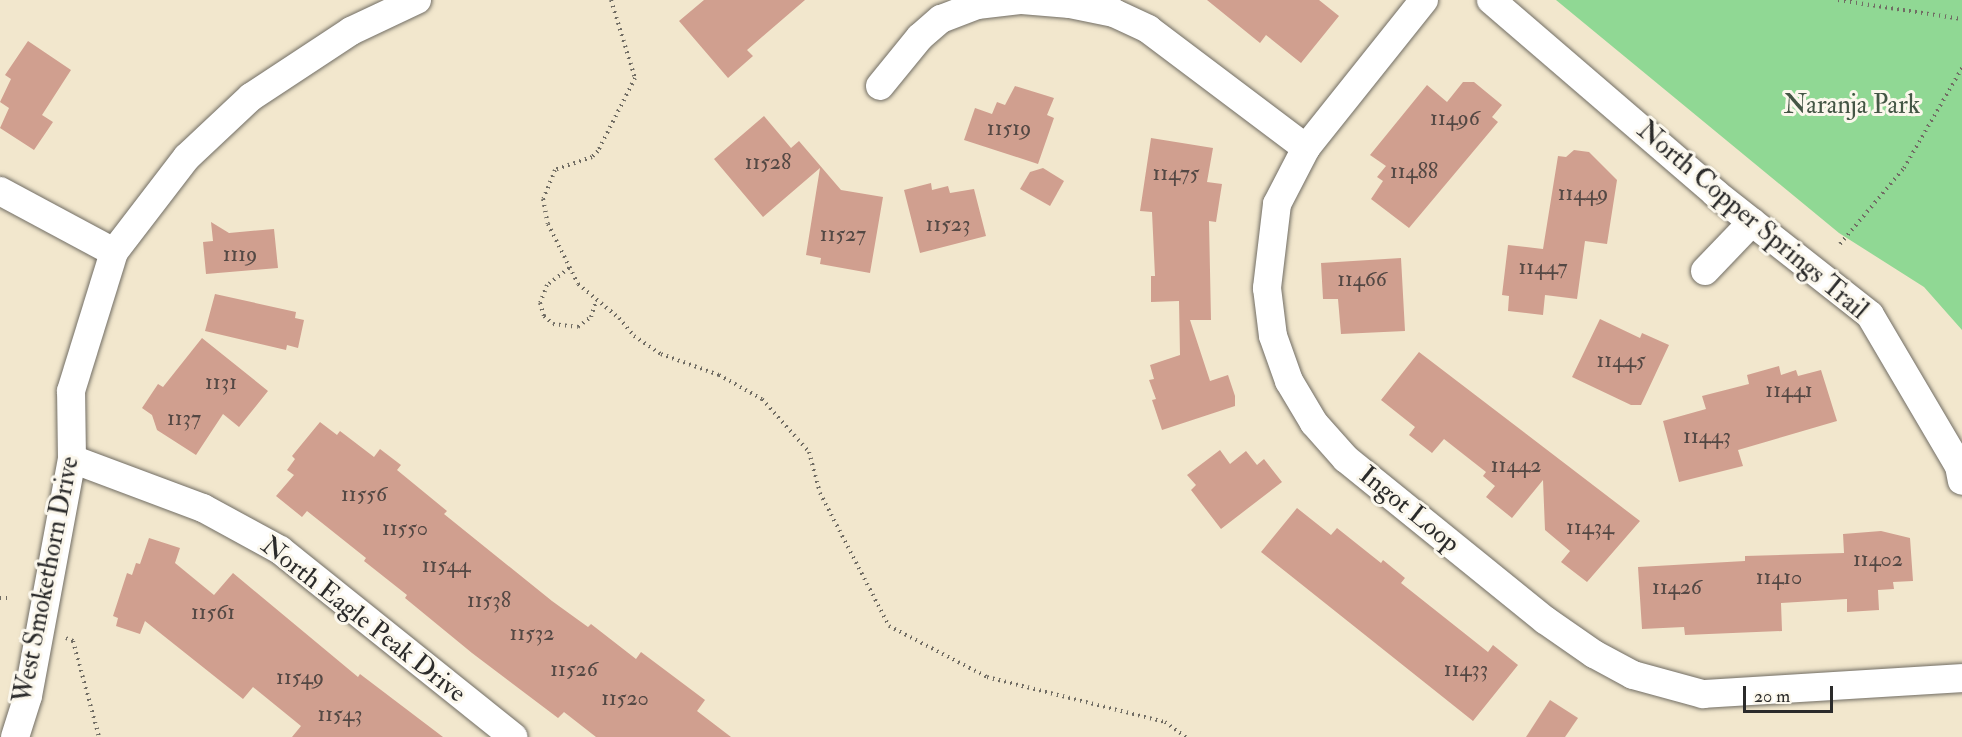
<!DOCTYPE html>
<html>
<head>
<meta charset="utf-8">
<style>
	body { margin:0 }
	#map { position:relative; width:1962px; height:737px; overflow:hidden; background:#f2e7cd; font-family:"IM FELL Double Pica",serif }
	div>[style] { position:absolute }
	.green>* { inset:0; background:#90d894 }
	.building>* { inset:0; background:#d09f8f }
	.path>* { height:4px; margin-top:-2px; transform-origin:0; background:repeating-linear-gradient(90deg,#716d64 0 1.5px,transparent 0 6px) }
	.roads { filter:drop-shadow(0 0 2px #716d64) drop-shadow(0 0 2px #716d64) }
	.minor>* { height:28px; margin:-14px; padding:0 14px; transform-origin:14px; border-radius:14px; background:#fff }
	span { translate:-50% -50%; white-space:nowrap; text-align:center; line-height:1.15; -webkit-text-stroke:6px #fbf7ec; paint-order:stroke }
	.number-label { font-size:22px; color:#544844 }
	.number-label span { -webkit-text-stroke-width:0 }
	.park-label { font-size:26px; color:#445645 }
	.street-label { font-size:26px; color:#2b2b2b }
	.scale { position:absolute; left:1743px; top:686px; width:90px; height:27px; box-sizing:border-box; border:3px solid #2b2b2b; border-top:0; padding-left:8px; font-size:18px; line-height:21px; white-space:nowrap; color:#2b2b2b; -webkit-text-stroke:4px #fbf7ec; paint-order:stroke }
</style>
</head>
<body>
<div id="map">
	<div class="green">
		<div style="clip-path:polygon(1556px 0,1962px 0,1962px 330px,1924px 287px,1839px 233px)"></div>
	</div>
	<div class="building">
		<div style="clip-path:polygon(704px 0,805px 0,747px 50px,753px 56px,728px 78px,679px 21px)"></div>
		<div style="clip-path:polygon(1207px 0,1319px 0,1339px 16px,1301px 63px,1266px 35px,1260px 43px)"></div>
		<div style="clip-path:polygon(28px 41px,71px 70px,42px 115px,53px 122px,34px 150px,0 128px,9px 108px,0 102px,11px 79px,5px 75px)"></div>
		<div style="clip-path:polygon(1463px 82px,1474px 82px,1502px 105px,1492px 117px,1498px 122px,1409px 228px,1371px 199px,1383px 181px,1377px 177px,1386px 166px,1370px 155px,1427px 85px,1447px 102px)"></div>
		<div style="clip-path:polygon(1015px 86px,1054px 98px,1047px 115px,1054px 118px,1038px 164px,964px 140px,975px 108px,992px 114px,997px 102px,1005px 105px)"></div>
		<div style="clip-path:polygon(764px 116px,791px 148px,799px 141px,841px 190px,883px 197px,870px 273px,820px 264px,821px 258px,806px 255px,820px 168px,763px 217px,714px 159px)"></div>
		<div style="clip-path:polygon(1151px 138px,1213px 148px,1207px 182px,1222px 184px,1216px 222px,1209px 221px,1211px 320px,1190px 320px,1210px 381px,1228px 375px,1235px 396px,1235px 406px,1162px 430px,1152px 400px,1156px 399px,1149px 380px,1154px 379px,1150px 365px,1180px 355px,1179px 301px,1151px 302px,1151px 276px,1155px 276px,1152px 212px,1140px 211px)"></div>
		<div style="clip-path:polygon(1574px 150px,1589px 152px,1617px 180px,1607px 244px,1585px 241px,1577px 299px,1545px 295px,1543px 315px,1508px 311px,1509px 296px,1502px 295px,1508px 245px,1543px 249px,1558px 156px,1566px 157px)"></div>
		<div style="clip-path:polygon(1043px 168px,1064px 181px,1050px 206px,1020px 189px,1030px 172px)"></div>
		<div style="clip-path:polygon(931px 183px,932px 190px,948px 186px,950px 193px,974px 189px,986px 236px,920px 253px,904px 190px)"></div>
		<div style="clip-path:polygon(211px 222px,229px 233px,274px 229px,278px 268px,206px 274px,203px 242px,213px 241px)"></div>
		<div style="clip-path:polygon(1401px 258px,1405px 331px,1341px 334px,1338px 299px,1323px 299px,1321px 263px)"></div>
		<div style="clip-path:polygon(215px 294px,296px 312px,295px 318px,304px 320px,298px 348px,287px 345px,286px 350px,205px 331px)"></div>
		<div style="clip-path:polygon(1600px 319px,1640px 338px,1642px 333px,1669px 345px,1641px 405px,1631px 405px,1572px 377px)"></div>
		<div style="clip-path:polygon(202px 338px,268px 391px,239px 427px,223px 414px,196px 455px,157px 430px,152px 415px,142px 408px,158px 384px,163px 387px)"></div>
		<div style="clip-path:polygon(1419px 352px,1640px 521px,1587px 582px,1561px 562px,1570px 551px,1545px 530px,1543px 480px,1512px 518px,1486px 497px,1495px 486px,1483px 476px,1486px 472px,1444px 439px,1432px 453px,1409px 435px,1415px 427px,1381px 400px)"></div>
		<div style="clip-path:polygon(1779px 366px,1781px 375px,1796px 370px,1798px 376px,1821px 370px,1837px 421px,1738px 450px,1743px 466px,1679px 482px,1663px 421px,1706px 409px,1702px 396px,1749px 384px,1747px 375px)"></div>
		<div style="clip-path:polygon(320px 422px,337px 435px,340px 431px,374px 457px,380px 449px,401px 465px,397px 470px,447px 511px,444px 514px,552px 601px,588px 627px,591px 624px,636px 659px,641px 652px,705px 700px,697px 711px,731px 737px,596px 737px,564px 712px,558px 718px,472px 653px,405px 598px,407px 595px,364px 561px,366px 558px,307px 511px,302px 517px,276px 496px,294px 475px,287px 470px,295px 459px,292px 456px)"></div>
		<div style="clip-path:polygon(1220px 450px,1230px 464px,1246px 451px,1257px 465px,1264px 459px,1282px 482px,1221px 529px,1191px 490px,1196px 485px,1187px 475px)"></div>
		<div style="clip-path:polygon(1297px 508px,1331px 535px,1337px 528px,1381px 563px,1383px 560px,1405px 578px,1401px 583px,1488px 652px,1493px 645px,1518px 665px,1473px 721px,1261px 552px)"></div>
		<div style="clip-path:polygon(1881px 531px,1910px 538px,1913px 581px,1893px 582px,1894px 589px,1878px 590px,1879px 610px,1847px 612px,1847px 599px,1781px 603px,1782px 631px,1685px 635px,1684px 627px,1642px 629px,1638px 567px,1745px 561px,1745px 556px,1844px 553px,1843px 534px)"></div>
		<div style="clip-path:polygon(149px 538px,180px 548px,175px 563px,214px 595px,233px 573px,358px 677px,360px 674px,443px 737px,292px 737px,301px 726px,253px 687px,243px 699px,145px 621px,140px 634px,116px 626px,118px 618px,113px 616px,127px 573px,132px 575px,136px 563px,140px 564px)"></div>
		<div style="clip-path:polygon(1550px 700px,1578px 718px,1565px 737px,1526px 737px)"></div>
	</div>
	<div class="path">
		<div style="left:611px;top:0;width:82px;rotate:72.9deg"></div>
		<div style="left:635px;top:78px;width:82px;rotate:116.9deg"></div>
		<div style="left:598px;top:151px;width:8px;rotate:135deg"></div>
		<div style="left:592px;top:157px;width:39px;rotate:161deg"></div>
		<div style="left:555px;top:170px;width:31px;rotate:112deg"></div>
		<div style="left:543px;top:199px;width:25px;rotate:79deg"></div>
		<div style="left:548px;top:224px;width:67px;rotate:63.4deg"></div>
		<div style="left:578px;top:284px;width:53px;rotate:39.7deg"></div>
		<div style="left:619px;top:318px;width:23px;rotate:50deg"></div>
		<div style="left:634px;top:336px;width:32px;rotate:34deg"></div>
		<div style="left:661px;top:354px;width:62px;rotate:19.9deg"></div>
		<div style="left:719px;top:375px;width:49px;rotate:29.2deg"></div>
		<div style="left:762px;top:399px;width:71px;rotate:48.4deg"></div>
		<div style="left:809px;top:452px;width:42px;rotate:75deg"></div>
		<div style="left:820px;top:493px;width:150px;rotate:62.6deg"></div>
		<div style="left:889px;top:626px;width:110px;rotate:27.5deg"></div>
		<div style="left:987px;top:677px;width:184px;rotate:14.2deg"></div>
		<div style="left:1165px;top:722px;width:26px;rotate:36deg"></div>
		<div style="left:1838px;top:0;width:125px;rotate:8.7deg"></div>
		<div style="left:1840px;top:244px;width:99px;rotate:-49.9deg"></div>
		<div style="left:1904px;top:168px;width:116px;rotate:-59.9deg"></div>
		<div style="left:569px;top:268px;width:28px;rotate:142deg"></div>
		<div style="left:547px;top:285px;width:19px;rotate:111deg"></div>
		<div style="left:540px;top:303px;width:14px;rotate:73deg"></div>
		<div style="left:544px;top:316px;width:12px;rotate:42deg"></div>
		<div style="left:553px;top:324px;width:25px;rotate:7deg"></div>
		<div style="left:578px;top:327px;width:16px;rotate:-38deg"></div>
		<div style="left:591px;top:317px;width:16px;rotate:-72deg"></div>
		<div style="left:0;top:598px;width:11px"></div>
		<div style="left:66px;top:638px;width:8px;rotate:23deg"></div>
		<div style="left:73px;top:641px;width:99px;rotate:74.8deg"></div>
	</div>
	<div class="roads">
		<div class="minor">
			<div style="left:1022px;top:0;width:48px;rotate:4.8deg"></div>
			<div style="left:1070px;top:4px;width:45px;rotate:11.6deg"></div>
			<div style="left:1114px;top:13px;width:38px;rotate:25deg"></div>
			<div style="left:1148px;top:29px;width:198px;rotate:37deg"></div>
			<div style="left:1424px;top:0;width:189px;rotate:128.6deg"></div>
			<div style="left:1306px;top:148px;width:63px;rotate:117.4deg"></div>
			<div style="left:1277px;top:204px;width:85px;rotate:96.8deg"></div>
			<div style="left:1267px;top:288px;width:48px;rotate:82.9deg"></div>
			<div style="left:1273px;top:336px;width:48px;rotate:70.4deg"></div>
			<div style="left:1289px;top:381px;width:49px;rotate:59.2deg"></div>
			<div style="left:1314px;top:423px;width:48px;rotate:48.4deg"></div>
			<div style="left:1346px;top:459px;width:256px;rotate:39deg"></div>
			<div style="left:1545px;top:620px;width:60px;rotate:34.8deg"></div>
			<div style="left:1594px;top:654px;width:44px;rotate:28.3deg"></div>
			<div style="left:1633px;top:675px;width:73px;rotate:15.2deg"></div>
			<div style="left:1703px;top:694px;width:259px;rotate:-3.5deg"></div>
			<div style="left:1491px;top:0;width:296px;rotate:40.7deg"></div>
			<div style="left:1715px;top:193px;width:197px;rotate:38.2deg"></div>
			<div style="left:1870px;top:315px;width:175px;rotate:59.5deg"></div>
			<div style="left:1959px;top:466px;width:15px;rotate:79deg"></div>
			<div style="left:880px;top:86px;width:63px;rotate:-50.8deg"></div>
			<div style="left:920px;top:37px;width:28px;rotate:-41deg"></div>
			<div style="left:941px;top:19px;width:39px;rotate:-21deg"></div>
			<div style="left:977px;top:5px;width:43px;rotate:-6.6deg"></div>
			<div style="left:0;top:191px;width:129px;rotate:28.2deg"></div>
			<div style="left:1705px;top:271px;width:68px;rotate:-46.2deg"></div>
			<div style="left:72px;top:459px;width:140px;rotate:20.5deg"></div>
			<div style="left:203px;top:508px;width:88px;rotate:28.6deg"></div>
			<div style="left:280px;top:550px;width:299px;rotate:38.7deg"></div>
			<div style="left:15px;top:737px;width:43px;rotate:-72.4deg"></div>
			<div style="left:28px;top:696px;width:241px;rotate:-79.5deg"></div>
			<div style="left:72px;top:459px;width:68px;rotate:-90.8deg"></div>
			<div style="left:71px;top:391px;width:145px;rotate:-72.8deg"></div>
			<div style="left:114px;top:252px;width:120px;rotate:-52.5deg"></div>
			<div style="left:187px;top:157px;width:88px;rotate:-43.2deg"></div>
			<div style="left:251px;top:97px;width:120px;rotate:-33.4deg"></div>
			<div style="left:351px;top:31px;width:73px;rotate:-25.2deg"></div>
		</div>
	</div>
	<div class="number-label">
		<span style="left:1455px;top:119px">11496</span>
		<span style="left:1009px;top:129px">11519</span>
		<span style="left:768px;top:163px">11528</span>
		<span style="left:1414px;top:172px">11488</span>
		<span style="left:1176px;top:174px">11475</span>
		<span style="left:1583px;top:194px">11449</span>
		<span style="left:948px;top:225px">11523</span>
		<span style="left:843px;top:235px">11527</span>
		<span style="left:240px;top:255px">1119</span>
		<span style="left:1543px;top:268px">11447</span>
		<span style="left:1362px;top:280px">11466</span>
		<span style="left:1621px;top:361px">11445</span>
		<span style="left:221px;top:383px">1131</span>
		<span style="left:1789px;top:391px">11441</span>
		<span style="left:184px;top:419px">1137</span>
		<span style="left:1707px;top:437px">11443</span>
		<span style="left:1516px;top:466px">11442</span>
		<span style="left:364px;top:495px">11556</span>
		<span style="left:1590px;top:528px">11434</span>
		<span style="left:405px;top:529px">11550</span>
		<span style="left:1878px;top:560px">11402</span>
		<span style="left:446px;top:566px">11544</span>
		<span style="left:1779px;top:578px">11410</span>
		<span style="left:1677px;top:588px">11426</span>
		<span style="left:489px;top:601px">11538</span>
		<span style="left:213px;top:613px">11561</span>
		<span style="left:532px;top:634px">11532</span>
		<span style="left:574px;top:670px">11526</span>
		<span style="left:1466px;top:670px">11433</span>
		<span style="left:300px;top:678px">11549</span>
		<span style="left:625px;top:699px">11520</span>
		<span style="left:340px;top:715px">11543</span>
	</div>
	<div class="park-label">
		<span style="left:1852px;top:106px">Naranja Park</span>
	</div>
	<div class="street-label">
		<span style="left:1752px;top:221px;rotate:40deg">North Copper Springs Trail</span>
		<span style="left:1409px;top:510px;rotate:39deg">Ingot Loop</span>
		<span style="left:47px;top:580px;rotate:-79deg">West Smokethorn Drive</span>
		<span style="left:363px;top:620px;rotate:38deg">North Eagle Peak Drive</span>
	</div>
	<div class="scale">20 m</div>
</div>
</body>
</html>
